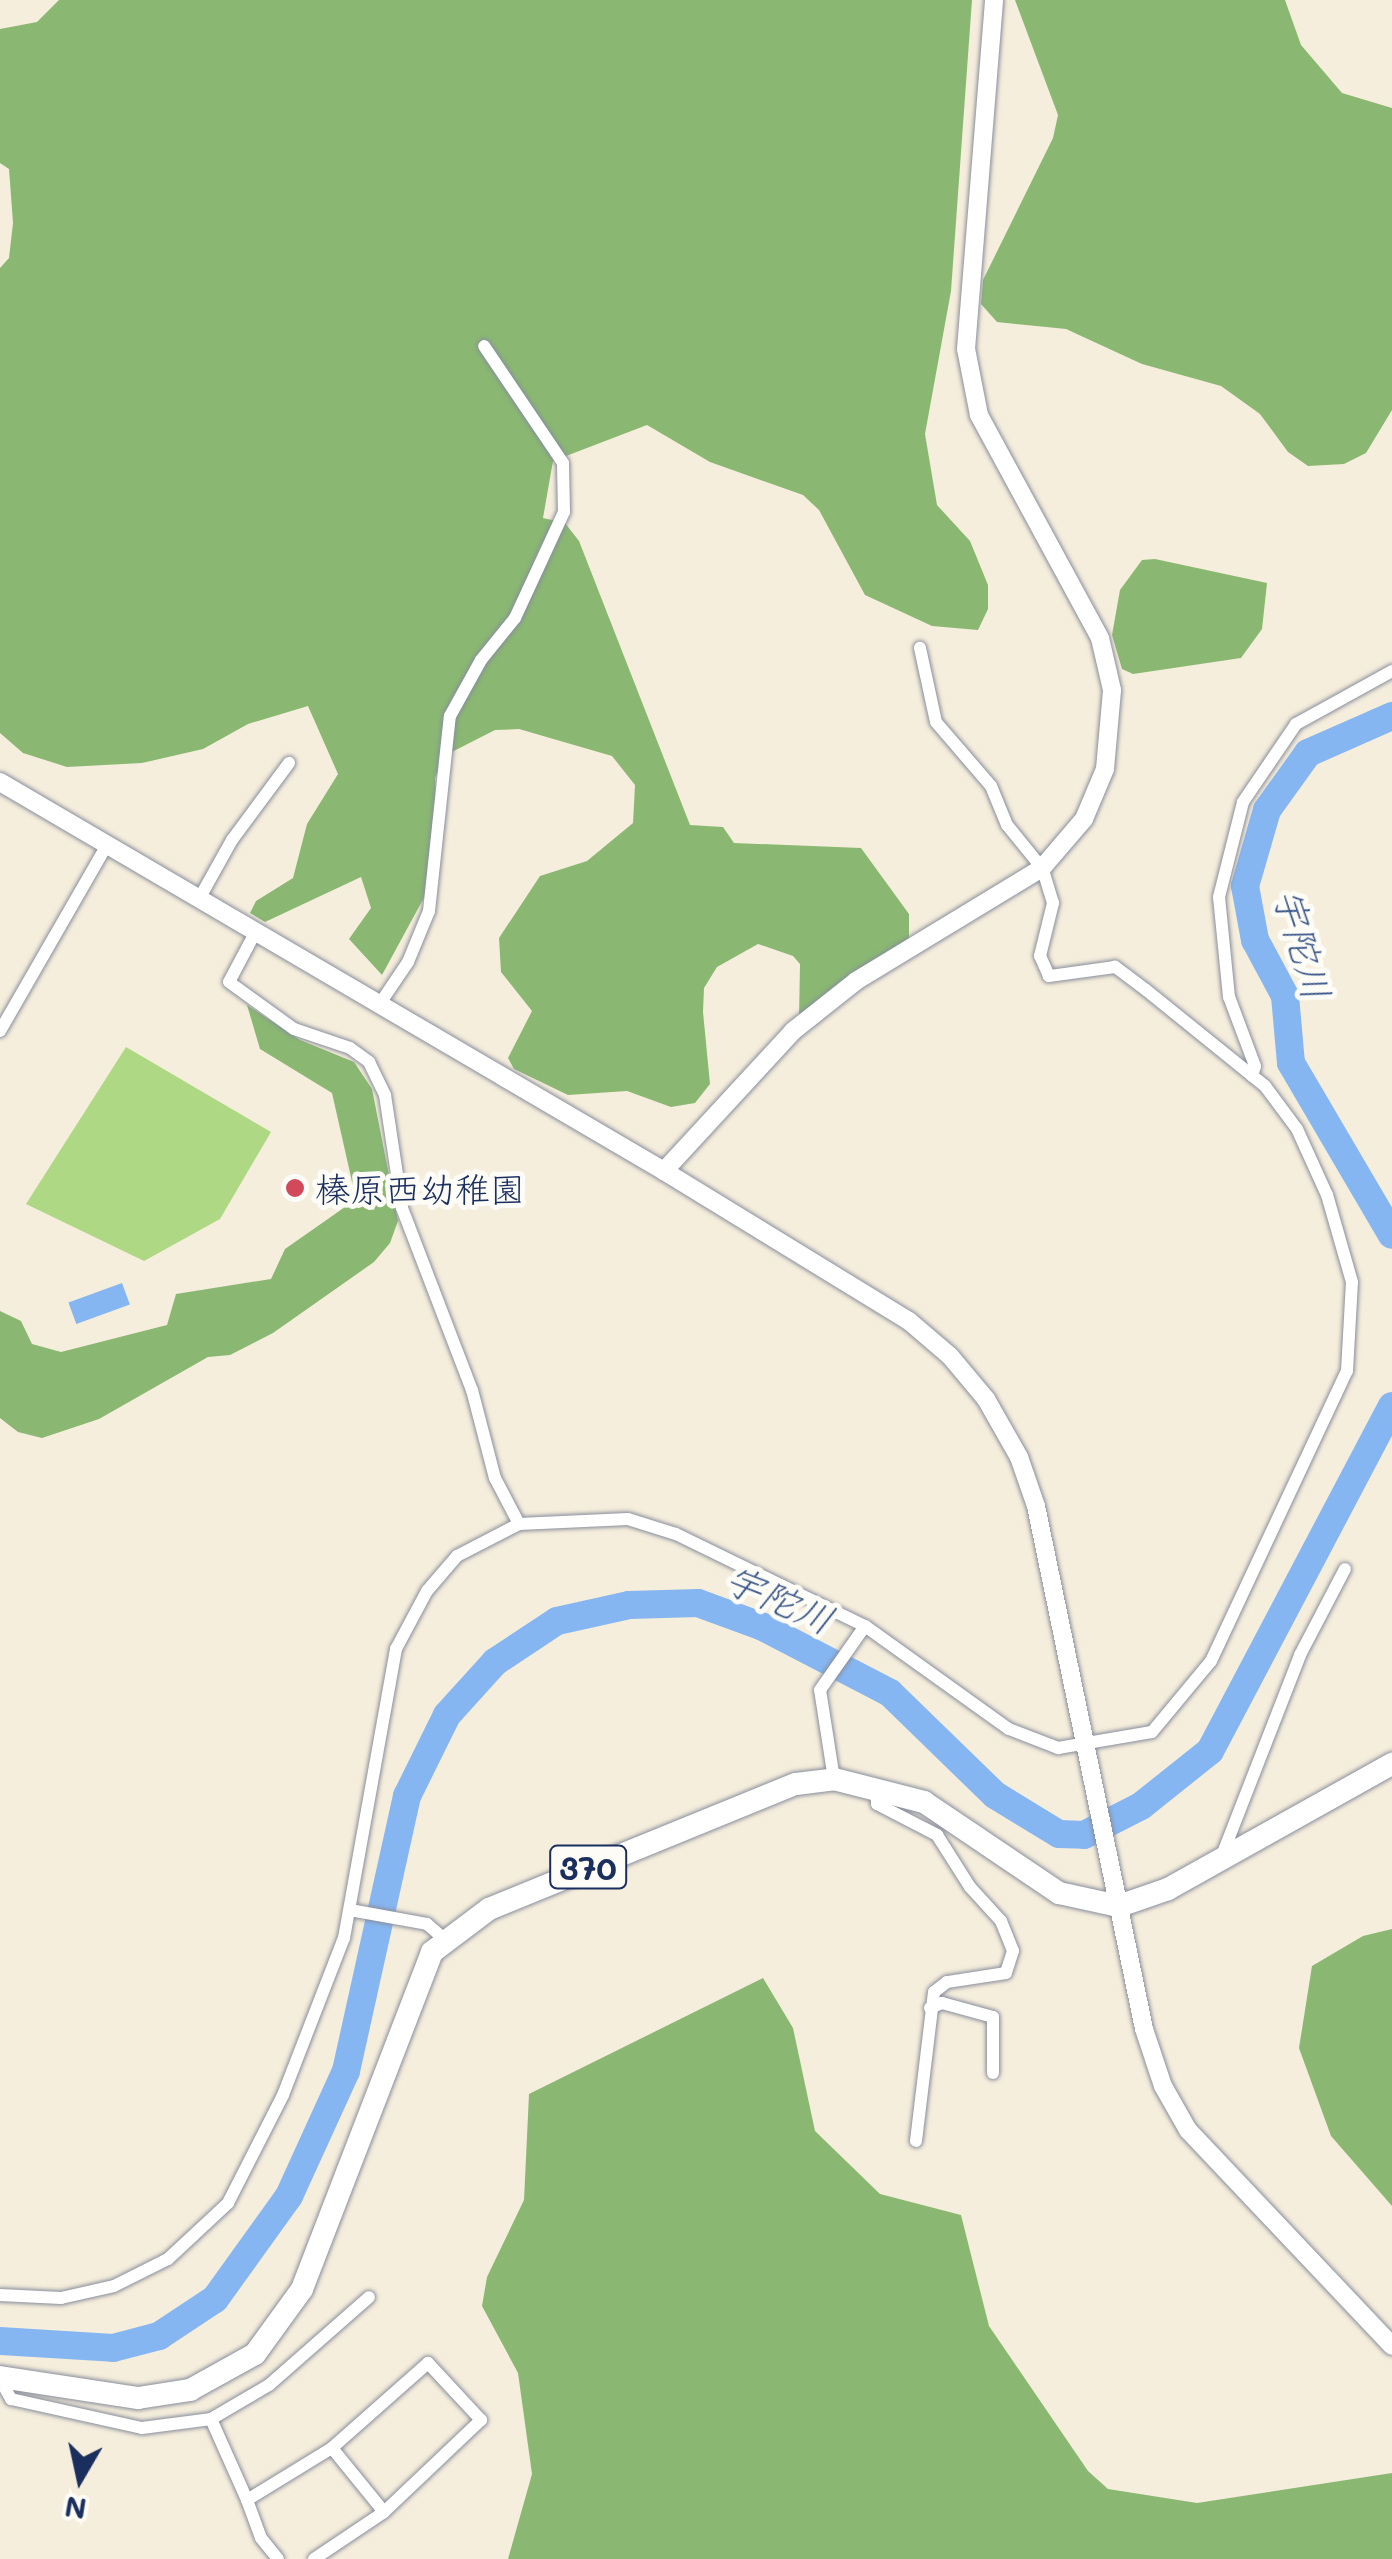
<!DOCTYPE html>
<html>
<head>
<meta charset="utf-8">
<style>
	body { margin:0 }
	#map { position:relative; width:1392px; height:2559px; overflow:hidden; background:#f6eedc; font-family:Mali,"Klee One",sans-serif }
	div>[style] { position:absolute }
	.green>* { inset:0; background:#aed884 }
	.forest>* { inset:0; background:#8ab872 }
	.water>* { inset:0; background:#86b6f1; transform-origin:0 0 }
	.river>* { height:28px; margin:-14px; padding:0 14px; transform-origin:14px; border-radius:14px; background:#86b6f1 }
	.roads { filter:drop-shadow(0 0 2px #888e9d) drop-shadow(0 0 2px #888e9d) }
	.street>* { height:12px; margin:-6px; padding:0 6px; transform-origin:6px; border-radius:6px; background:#fff }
	.secondary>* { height:18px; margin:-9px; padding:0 9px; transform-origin:9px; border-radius:9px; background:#fff }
	.highway>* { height:22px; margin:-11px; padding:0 11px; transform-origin:11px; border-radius:11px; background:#fff }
	.dots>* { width:28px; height:28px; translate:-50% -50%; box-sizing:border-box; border:5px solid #fdfcf7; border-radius:50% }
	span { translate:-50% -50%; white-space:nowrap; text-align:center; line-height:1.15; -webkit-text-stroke:10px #fdfcf7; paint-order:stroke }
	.shield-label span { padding:2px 8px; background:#fdfcf7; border:2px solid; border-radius:8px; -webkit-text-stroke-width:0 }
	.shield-label { font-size:32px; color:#1b2f5e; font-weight:700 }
	.poi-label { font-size:35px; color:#1b2f5e }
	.left { translate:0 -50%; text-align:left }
	.water-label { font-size:38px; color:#3b588a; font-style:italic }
	.north { position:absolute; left:30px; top:2429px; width:100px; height:100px; -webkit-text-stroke:8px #fdfcf7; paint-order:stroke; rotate:189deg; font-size:28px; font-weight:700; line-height:40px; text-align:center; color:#1b2f5e }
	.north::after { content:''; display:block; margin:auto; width:35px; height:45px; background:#1b2f5e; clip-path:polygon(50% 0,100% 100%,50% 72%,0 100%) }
</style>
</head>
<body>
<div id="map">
	<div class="green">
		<div style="clip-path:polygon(126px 1047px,271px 1132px,220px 1219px,144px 1261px,26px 1204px)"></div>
	</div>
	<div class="forest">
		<div style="clip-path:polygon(59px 0,972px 0,951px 291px,925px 434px,937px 505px,970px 541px,988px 585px,988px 609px,978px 630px,932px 626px,865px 595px,819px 510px,803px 495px,710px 462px,647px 425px,553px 461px,543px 518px,565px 523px,579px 541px,690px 825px,723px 827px,734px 843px,861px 848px,909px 914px,909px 939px,799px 1018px,800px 964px,793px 956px,758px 944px,717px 967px,704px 988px,703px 1012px,710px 1084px,695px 1103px,671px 1107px,627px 1091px,568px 1095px,514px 1069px,508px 1058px,532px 1011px,501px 972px,499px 938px,540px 876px,587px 861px,633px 823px,635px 785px,612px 756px,519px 729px,495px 730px,444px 756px,435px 778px,439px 870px,382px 975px,349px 939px,371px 908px,361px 877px,265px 922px,250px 913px,256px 901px,293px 878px,307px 824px,338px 774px,308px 706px,248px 724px,203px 749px,142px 763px,67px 767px,23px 753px,0 733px,0 268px,9px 258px,13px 223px,9px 169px,0 163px,0 29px,37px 22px)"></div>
		<div style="clip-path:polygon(1015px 0,1285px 0,1301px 45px,1342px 93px,1392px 108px,1392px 410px,1366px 453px,1344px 464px,1308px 466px,1288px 452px,1260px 414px,1221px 386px,1142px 364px,1066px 329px,997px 322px,981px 304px,983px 280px,1053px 138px,1058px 115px)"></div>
		<div style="clip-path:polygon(1155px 559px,1267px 583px,1262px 629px,1241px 658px,1133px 674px,1122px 669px,1112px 635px,1120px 590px,1142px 560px)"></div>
		<div style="clip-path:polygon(247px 1005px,300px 1040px,354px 1062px,372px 1089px,398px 1221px,390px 1243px,374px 1262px,273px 1333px,230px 1355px,208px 1357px,99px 1419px,42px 1438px,18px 1432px,0 1418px,0 1311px,21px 1321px,32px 1344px,61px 1352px,167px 1325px,176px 1294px,271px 1279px,285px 1249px,345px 1207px,353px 1186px,332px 1093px,260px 1049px)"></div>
		<div style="clip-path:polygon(1392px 1929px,1392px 2206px,1331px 2136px,1299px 2048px,1312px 1966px,1363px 1936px)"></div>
		<div style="clip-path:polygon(763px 1978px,793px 2028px,815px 2131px,880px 2194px,961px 2215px,989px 2326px,1088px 2471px,1108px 2489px,1197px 2503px,1392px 2473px,1392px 2559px,508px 2559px,532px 2474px,518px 2373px,482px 2306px,487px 2277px,524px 2200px,529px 2094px)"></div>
	</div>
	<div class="water">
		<div style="left:122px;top:1283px;width:23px;height:57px;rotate:70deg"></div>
	</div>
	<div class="river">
		<div style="left:1392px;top:716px;width:92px;rotate:156.2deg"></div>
		<div style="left:1308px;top:753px;width:70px;rotate:125.7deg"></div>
		<div style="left:1267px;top:810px;width:79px;rotate:106.1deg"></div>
		<div style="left:1245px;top:886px;width:55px;rotate:79.5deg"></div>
		<div style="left:1255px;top:940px;width:64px;rotate:61.8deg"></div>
		<div style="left:1285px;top:996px;width:67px;rotate:84.9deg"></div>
		<div style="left:1291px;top:1063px;width:199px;rotate:59.6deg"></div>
		<div style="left:0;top:2341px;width:113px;rotate:3.5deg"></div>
		<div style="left:113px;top:2348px;width:48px;rotate:-14.6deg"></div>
		<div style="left:159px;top:2336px;width:67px;rotate:-33.5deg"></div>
		<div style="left:215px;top:2299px;width:127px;rotate:-54.3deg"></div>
		<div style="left:289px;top:2196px;width:137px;rotate:-65.5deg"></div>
		<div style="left:346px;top:2071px;width:282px;rotate:-77.5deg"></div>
		<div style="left:407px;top:1796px;width:90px;rotate:-63.7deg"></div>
		<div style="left:447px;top:1715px;width:72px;rotate:-47.8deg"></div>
		<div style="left:495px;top:1662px;width:74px;rotate:-33.5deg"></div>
		<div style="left:557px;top:1621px;width:74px;rotate:-12.5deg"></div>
		<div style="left:629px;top:1605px;width:69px;rotate:-1.7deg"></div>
		<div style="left:698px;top:1603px;width:67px;rotate:20.1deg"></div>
		<div style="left:761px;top:1626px;width:145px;rotate:27.4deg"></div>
		<div style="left:890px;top:1693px;width:146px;rotate:44.2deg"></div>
		<div style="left:995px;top:1795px;width:75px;rotate:31.4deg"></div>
		<div style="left:1059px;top:1834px;width:25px;rotate:2deg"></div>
		<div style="left:1084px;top:1835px;width:64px;rotate:-27deg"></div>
		<div style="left:1141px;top:1806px;width:88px;rotate:-38.6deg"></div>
		<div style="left:1210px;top:1751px;width:390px;rotate:-62.2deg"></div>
	</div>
	<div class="roads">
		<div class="street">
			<div style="left:199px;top:899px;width:68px;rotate:-60.8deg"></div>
			<div style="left:232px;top:840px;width:96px;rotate:-53.5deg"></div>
			<div style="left:255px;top:933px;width:55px;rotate:118deg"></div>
			<div style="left:229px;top:982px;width:80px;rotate:35.9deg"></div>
			<div style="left:294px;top:1029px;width:59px;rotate:18.7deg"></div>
			<div style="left:350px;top:1048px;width:24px;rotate:36deg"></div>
			<div style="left:369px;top:1062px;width:37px;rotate:64deg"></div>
			<div style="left:385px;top:1095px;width:114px;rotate:81.4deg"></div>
			<div style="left:402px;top:1208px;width:195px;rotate:69deg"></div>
			<div style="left:472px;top:1390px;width:91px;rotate:75.4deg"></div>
			<div style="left:495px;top:1478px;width:52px;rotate:62.4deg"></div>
			<div style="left:379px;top:1005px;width:52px;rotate:-56deg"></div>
			<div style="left:408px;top:962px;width:55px;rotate:-67.6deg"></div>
			<div style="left:429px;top:911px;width:196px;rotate:-83.9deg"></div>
			<div style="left:450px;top:716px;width:64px;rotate:-61deg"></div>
			<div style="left:481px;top:660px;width:54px;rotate:-51deg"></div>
			<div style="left:515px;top:618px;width:117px;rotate:-65.2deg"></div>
			<div style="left:564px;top:512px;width:49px;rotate:-91.2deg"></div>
			<div style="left:563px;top:463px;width:141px;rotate:-124deg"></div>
			<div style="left:0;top:1031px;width:215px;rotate:-60.1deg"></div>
			<div style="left:1252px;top:1076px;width:10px;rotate:-73deg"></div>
			<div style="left:1255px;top:1066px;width:74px;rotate:-110.6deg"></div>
			<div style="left:1229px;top:997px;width:100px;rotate:-95.7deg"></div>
			<div style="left:1219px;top:897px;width:98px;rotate:-75.8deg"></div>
			<div style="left:1243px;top:802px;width:94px;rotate:-55.8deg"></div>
			<div style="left:1296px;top:724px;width:110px;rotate:-28.9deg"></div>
			<div style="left:834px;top:1779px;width:90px;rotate:-98.9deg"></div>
			<div style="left:820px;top:1690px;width:78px;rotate:-54.9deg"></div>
			<div style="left:876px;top:1788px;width:16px;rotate:86deg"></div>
			<div style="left:877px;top:1804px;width:68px;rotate:27.3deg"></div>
			<div style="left:937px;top:1835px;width:62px;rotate:57.6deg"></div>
			<div style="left:970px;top:1887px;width:46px;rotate:47.6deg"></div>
			<div style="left:1001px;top:1921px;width:32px;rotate:68deg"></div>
			<div style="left:1013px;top:1951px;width:23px;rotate:108deg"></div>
			<div style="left:1006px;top:1973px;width:60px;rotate:171.3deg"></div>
			<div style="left:947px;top:1982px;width:16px;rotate:142deg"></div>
			<div style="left:934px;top:1992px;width:150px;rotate:96.9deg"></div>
			<div style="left:1221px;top:1858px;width:218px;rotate:-68.7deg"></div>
			<div style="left:1300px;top:1655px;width:97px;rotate:-62.4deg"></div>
			<div style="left:350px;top:1910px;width:78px;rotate:10.3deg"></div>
			<div style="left:427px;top:1924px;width:21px;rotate:41deg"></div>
			<div style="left:930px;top:2008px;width:13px;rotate:-23deg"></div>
			<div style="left:942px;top:2003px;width:53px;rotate:15.4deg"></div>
			<div style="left:993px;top:2017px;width:56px;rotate:90deg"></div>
			<div style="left:0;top:2295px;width:61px;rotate:2.8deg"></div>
			<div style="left:61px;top:2298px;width:54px;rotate:-12.8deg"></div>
			<div style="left:114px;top:2286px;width:60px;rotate:-26.6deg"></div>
			<div style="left:168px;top:2259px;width:82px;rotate:-43deg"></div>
			<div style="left:228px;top:2203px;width:121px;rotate:-63deg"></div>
			<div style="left:283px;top:2095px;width:168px;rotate:-68.8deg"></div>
			<div style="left:344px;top:1938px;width:294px;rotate:-79.8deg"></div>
			<div style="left:396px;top:1649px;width:66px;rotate:-61.9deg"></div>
			<div style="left:427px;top:1591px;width:46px;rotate:-49.4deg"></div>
			<div style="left:457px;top:1556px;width:70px;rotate:-27.3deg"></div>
			<div style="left:519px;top:1524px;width:109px;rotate:-2.6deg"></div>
			<div style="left:628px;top:1519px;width:50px;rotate:17.4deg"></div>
			<div style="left:676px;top:1534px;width:210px;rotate:26deg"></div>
			<div style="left:865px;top:1626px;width:177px;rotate:35.6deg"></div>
			<div style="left:1009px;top:1729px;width:53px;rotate:21.2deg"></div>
			<div style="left:1058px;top:1748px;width:95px;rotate:-9.7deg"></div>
			<div style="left:1152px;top:1732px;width:92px;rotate:-50.3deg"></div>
			<div style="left:1211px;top:1661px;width:320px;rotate:-64.9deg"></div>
			<div style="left:1347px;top:1371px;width:89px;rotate:-86.8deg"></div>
			<div style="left:1352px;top:1282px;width:91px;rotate:-106deg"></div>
			<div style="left:1327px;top:1195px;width:72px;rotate:-114.4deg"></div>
			<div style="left:1297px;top:1129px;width:54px;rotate:-126.7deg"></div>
			<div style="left:1265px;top:1086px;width:153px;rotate:-141.1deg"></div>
			<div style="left:1146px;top:990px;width:39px;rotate:-143deg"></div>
			<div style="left:1115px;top:967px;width:67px;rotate:172.2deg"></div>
			<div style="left:1049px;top:976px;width:22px;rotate:-114deg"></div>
			<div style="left:1040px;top:956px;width:55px;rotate:-76.2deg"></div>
			<div style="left:1053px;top:903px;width:37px;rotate:-107deg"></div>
			<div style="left:1042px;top:868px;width:55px;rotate:-129.1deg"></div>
			<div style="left:1007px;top:825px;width:42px;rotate:-112.3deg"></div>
			<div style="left:991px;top:786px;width:84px;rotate:-130.7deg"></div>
			<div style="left:936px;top:722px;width:76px;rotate:-102.2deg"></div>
			<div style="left:0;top:2379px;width:23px;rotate:61deg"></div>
			<div style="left:11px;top:2399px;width:134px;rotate:12.5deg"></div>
			<div style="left:142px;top:2428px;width:70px;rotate:-7.4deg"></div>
			<div style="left:211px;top:2419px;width:89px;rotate:66deg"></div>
			<div style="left:247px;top:2500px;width:100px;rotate:-31.5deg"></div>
			<div style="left:332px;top:2448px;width:82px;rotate:50.9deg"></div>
			<div style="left:384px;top:2512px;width:134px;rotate:-43.5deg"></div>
			<div style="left:481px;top:2420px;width:78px;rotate:-132.9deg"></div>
			<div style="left:428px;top:2363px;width:128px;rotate:138.5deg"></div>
			<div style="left:211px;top:2419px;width:67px;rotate:-30.4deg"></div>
			<div style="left:269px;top:2385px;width:133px;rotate:-41.3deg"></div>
			<div style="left:247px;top:2500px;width:40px;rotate:69.8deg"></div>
			<div style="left:261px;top:2538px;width:27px;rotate:51deg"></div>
			<div style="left:314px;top:2559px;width:84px;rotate:-33.9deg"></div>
		</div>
		<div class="secondary">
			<div style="left:0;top:782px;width:770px;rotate:30.36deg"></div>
			<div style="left:664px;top:1171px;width:287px;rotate:31.5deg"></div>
			<div style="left:909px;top:1321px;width:54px;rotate:40.5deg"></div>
			<div style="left:950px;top:1356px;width:56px;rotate:50.1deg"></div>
			<div style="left:986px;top:1399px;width:67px;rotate:60.4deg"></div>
			<div style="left:1019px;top:1457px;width:52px;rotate:70.9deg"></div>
			<div style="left:1036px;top:1506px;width:534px;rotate:78.33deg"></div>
			<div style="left:1144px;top:2029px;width:60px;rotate:71.6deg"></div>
			<div style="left:1163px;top:2086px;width:51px;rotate:60.4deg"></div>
			<div style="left:1188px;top:2130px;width:297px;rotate:46.6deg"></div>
			<div style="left:664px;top:1171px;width:190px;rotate:-47.3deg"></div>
			<div style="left:793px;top:1031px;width:80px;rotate:-38.4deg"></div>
			<div style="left:856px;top:981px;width:218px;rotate:-31.3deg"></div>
			<div style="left:1042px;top:868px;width:65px;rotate:-49.4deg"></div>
			<div style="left:1084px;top:819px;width:54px;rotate:-67.2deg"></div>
			<div style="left:1105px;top:769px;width:79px;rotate:-84.9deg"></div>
			<div style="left:1112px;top:690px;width:53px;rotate:-103deg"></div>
			<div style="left:1100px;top:638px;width:254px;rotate:-118.5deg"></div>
			<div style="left:979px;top:415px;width:67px;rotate:-101.1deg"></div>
			<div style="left:966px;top:349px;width:350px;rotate:-85.4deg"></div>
		</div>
		<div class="highway">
			<div style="left:0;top:2377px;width:140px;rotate:8.7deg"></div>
			<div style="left:138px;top:2398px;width:53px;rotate:-8.7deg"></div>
			<div style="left:190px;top:2390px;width:74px;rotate:-29deg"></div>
			<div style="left:255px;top:2354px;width:80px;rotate:-54.1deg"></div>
			<div style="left:302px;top:2289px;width:361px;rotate:-68.9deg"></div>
			<div style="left:432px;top:1952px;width:71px;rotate:-37deg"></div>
			<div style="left:489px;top:1909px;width:331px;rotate:-22.2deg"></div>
			<div style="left:796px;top:1784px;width:38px;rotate:-7deg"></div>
			<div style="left:834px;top:1779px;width:93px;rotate:14.3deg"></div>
			<div style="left:924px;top:1802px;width:163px;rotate:34deg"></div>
			<div style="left:1059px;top:1893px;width:61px;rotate:12.2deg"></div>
			<div style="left:1119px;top:1906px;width:52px;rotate:-19.1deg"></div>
			<div style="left:1168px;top:1889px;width:257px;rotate:-29.2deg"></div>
		</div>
	</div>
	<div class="dots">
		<div style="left:295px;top:1188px;background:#d1495b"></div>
	</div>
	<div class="shield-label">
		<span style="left:588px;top:1867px">370</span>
	</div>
	<div class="poi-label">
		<span class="left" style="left:315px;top:1188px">榛原西幼稚園</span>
	</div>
	<div class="water-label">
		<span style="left:1303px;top:944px;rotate:74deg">宇陀川</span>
		<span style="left:780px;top:1599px;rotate:24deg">宇陀川</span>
	</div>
	<div class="north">N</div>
</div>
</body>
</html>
